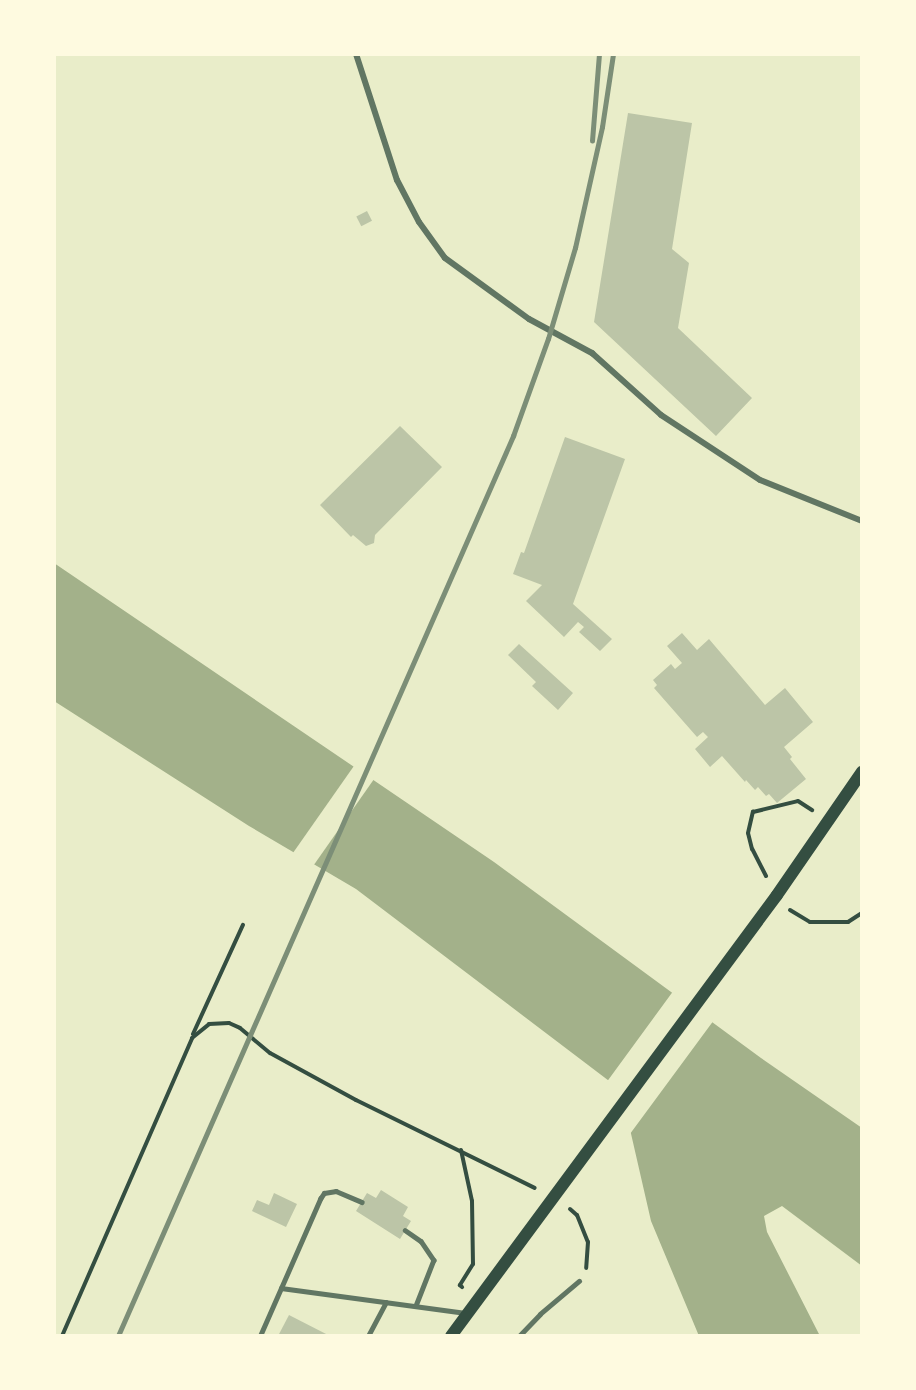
<!DOCTYPE html>
<html>
<head>
<meta charset="utf-8">
<style>
	body { margin:0 }
	#map { position:relative; width:916px; height:1390px; overflow:hidden; background:#e9edc9; font-family:"Nunito Sans",sans-serif }
	div>[style] { position:absolute }
	.water>* { inset:0; background:#a3b18a }
	.pier>* { inset:0; background:#e9edc9; transform-origin:0 0 }
	.building>* { inset:0; background:#bcc5a7; transform-origin:0 0 }
	.path>* { height:4px; margin:-2px; padding:0 2px; transform-origin:2px; border-radius:2px; background:#344e41 }
	.service>* { height:4.5px; margin:-2.25px; padding:0 2.25px; transform-origin:2.25px; border-radius:2.25px; background:#617663 }
	.minor>* { height:6px; margin:-3px; padding:0 3px; transform-origin:3px; border-radius:3px; background:#617663 }
	.secondary>* { height:12px; margin:-6px; padding:0 6px; transform-origin:6px; border-radius:6px; background:#344e41 }
	.rail>* { height:4.5px; margin:-2.25px; padding:0 2.25px; transform-origin:2.25px; border-radius:2.25px; background:#7c8e77 }
	span { translate:-50% -50%; white-space:nowrap; text-align:center; line-height:1.15; -webkit-text-stroke:5px #fefae0; paint-order:stroke }
	.frame { position:absolute; inset:0; border:56px solid #fefae0; pointer-events:none }
</style>
</head>
<body>
<div id="map">
	<div class="water">
		<div style="clip-path:polygon(54px 563px,494px 862px,761px 1058px,862px 1128px,862px 1266px,782px 1206px,764px 1216px,767px 1232px,820px 1336px,699px 1336px,651px 1221px,621px 1090px,356px 889px,249px 826px,54px 701px)"></div>
	</div>
	<div class="pier">
		<div style="left:356px;top:763px;width:24px;height:113px;rotate:35deg"></div>
		<div style="clip-path:polygon(674px 990px,714px 1020px,627px 1138px,618px 1092px,606px 1083px)"></div>
	</div>
	<div class="building">
		<div style="clip-path:polygon(628px 113px,692px 123px,672px 249px,689px 263px,678px 328px,752px 398px,716px 436px,594px 322px)"></div>
		<div style="left:367px;top:211px;width:11px;height:12px;rotate:63deg"></div>
		<div style="clip-path:polygon(400px 426px,442px 467px,375px 535px,374px 543px,366px 546px,353px 535px,351px 537px,320px 505px)"></div>
		<div style="clip-path:polygon(565px 437px,625px 459px,573px 604px,612px 639px,600px 651px,579px 632px,584px 627px,578px 622px,564px 637px,526px 601px,542px 585px,513px 574px,521px 552px,524px 553px)"></div>
		<div style="clip-path:polygon(682px 633px,697px 650px,709px 639px,765px 705px,785px 688px,813px 722px,784px 747px,792px 757px,790px 759px,806px 779px,777px 803px,769px 794px,766px 796px,758px 787px,755px 790px,746px 780px,745px 782px,722px 756px,710px 767px,695px 749px,708px 737px,703px 732px,697px 737px,654px 688px,657px 685px,653px 680px,671px 664px,675px 669px,682px 663px,667px 646px)"></div>
		<div style="clip-path:polygon(519px 644px,573px 693px,558px 710px,532px 686px,536px 682px,508px 655px)"></div>
		<div style="clip-path:polygon(381px 1190px,408px 1207px,403px 1216px,411px 1221px,400px 1239px,356px 1211px,367px 1193px,376px 1198px)"></div>
		<div style="clip-path:polygon(274px 1193px,297px 1204px,286px 1227px,252px 1211px,257px 1200px,269px 1205px)"></div>
		<div style="clip-path:polygon(289px 1315px,330px 1336px,278px 1336px)"></div>
	</div>
	<div class="path">
		<div style="left:766px;top:876px;width:30px;rotate:-117deg"></div>
		<div style="left:752px;top:849px;width:16px;rotate:-104deg"></div>
		<div style="left:748px;top:833px;width:22px;rotate:-77deg"></div>
		<div style="left:753px;top:812px;width:46px;rotate:-13.7deg"></div>
		<div style="left:798px;top:801px;width:17px;rotate:33deg"></div>
		<div style="left:790px;top:910px;width:23px;rotate:31deg"></div>
		<div style="left:810px;top:922px;width:38px"></div>
		<div style="left:848px;top:922px;width:17px;rotate:-33deg"></div>
		<div style="left:193px;top:1034px;width:120px;rotate:-65.4deg"></div>
		<div style="left:461px;top:1150px;width:52px;rotate:77.8deg"></div>
		<div style="left:472px;top:1201px;width:63px;rotate:89.1deg"></div>
		<div style="left:473px;top:1264px;width:25px;rotate:122deg"></div>
		<div style="left:460px;top:1285px;width:3px;rotate:45deg"></div>
		<div style="left:570px;top:1209px;width:9px;rotate:41deg"></div>
		<div style="left:577px;top:1215px;width:29px;rotate:68deg"></div>
		<div style="left:588px;top:1242px;width:26px;rotate:94deg"></div>
		<div style="left:62px;top:1336px;width:325px;rotate:-66.4deg"></div>
		<div style="left:192px;top:1038px;width:22px;rotate:-39deg"></div>
		<div style="left:209px;top:1024px;width:20px;rotate:-3deg"></div>
		<div style="left:229px;top:1023px;width:12px;rotate:24deg"></div>
		<div style="left:240px;top:1028px;width:39px;rotate:40deg"></div>
		<div style="left:270px;top:1053px;width:98px;rotate:28.7deg"></div>
		<div style="left:356px;top:1100px;width:199px;rotate:26.2deg"></div>
	</div>
	<div class="service">
		<div style="left:405px;top:1230px;width:19px;rotate:35deg"></div>
		<div style="left:421px;top:1241px;width:23px;rotate:56deg"></div>
		<div style="left:434px;top:1260px;width:49px;rotate:111.4deg"></div>
		<div style="left:281px;top:1288px;width:188px;rotate:7.7deg"></div>
		<div style="left:260px;top:1336px;width:150px;rotate:-66.3deg"></div>
		<div style="left:320px;top:1199px;width:7px;rotate:-56deg"></div>
		<div style="left:324px;top:1193px;width:12px;rotate:-9deg"></div>
		<div style="left:336px;top:1191px;width:28px;rotate:23deg"></div>
		<div style="left:368px;top:1336px;width:38px;rotate:-62deg"></div>
		<div style="left:519px;top:1336px;width:30px;rotate:-46deg"></div>
		<div style="left:540px;top:1314px;width:51px;rotate:-40.2deg"></div>
	</div>
	<div class="minor">
		<div style="left:356px;top:54px;width:133px;rotate:72deg"></div>
		<div style="left:397px;top:180px;width:47px;rotate:62.4deg"></div>
		<div style="left:419px;top:222px;width:44px;rotate:54.2deg"></div>
		<div style="left:445px;top:258px;width:104px;rotate:36deg"></div>
		<div style="left:529px;top:319px;width:72px;rotate:28.4deg"></div>
		<div style="left:592px;top:353px;width:93px;rotate:41.9deg"></div>
		<div style="left:661px;top:415px;width:118px;rotate:33.3deg"></div>
		<div style="left:760px;top:480px;width:110px;rotate:21.9deg"></div>
	</div>
	<div class="secondary">
		<div style="left:451px;top:1336px;width:548px;rotate:-53.53deg"></div>
		<div style="left:777px;top:895px;width:150px;rotate:-55.4deg"></div>
	</div>
	<div class="rail">
		<div style="left:592px;top:141px;width:87px;rotate:-85.4deg"></div>
		<div style="left:118px;top:1336px;width:983px;rotate:-66.3deg"></div>
		<div style="left:513px;top:436px;width:103px;rotate:-70.2deg"></div>
		<div style="left:548px;top:339px;width:95px;rotate:-73.5deg"></div>
		<div style="left:575px;top:248px;width:124px;rotate:-77.4deg"></div>
		<div style="left:602px;top:127px;width:74px;rotate:-81.4deg"></div>
	</div>
	<div class="frame"></div>
</div>
</body>
</html>
